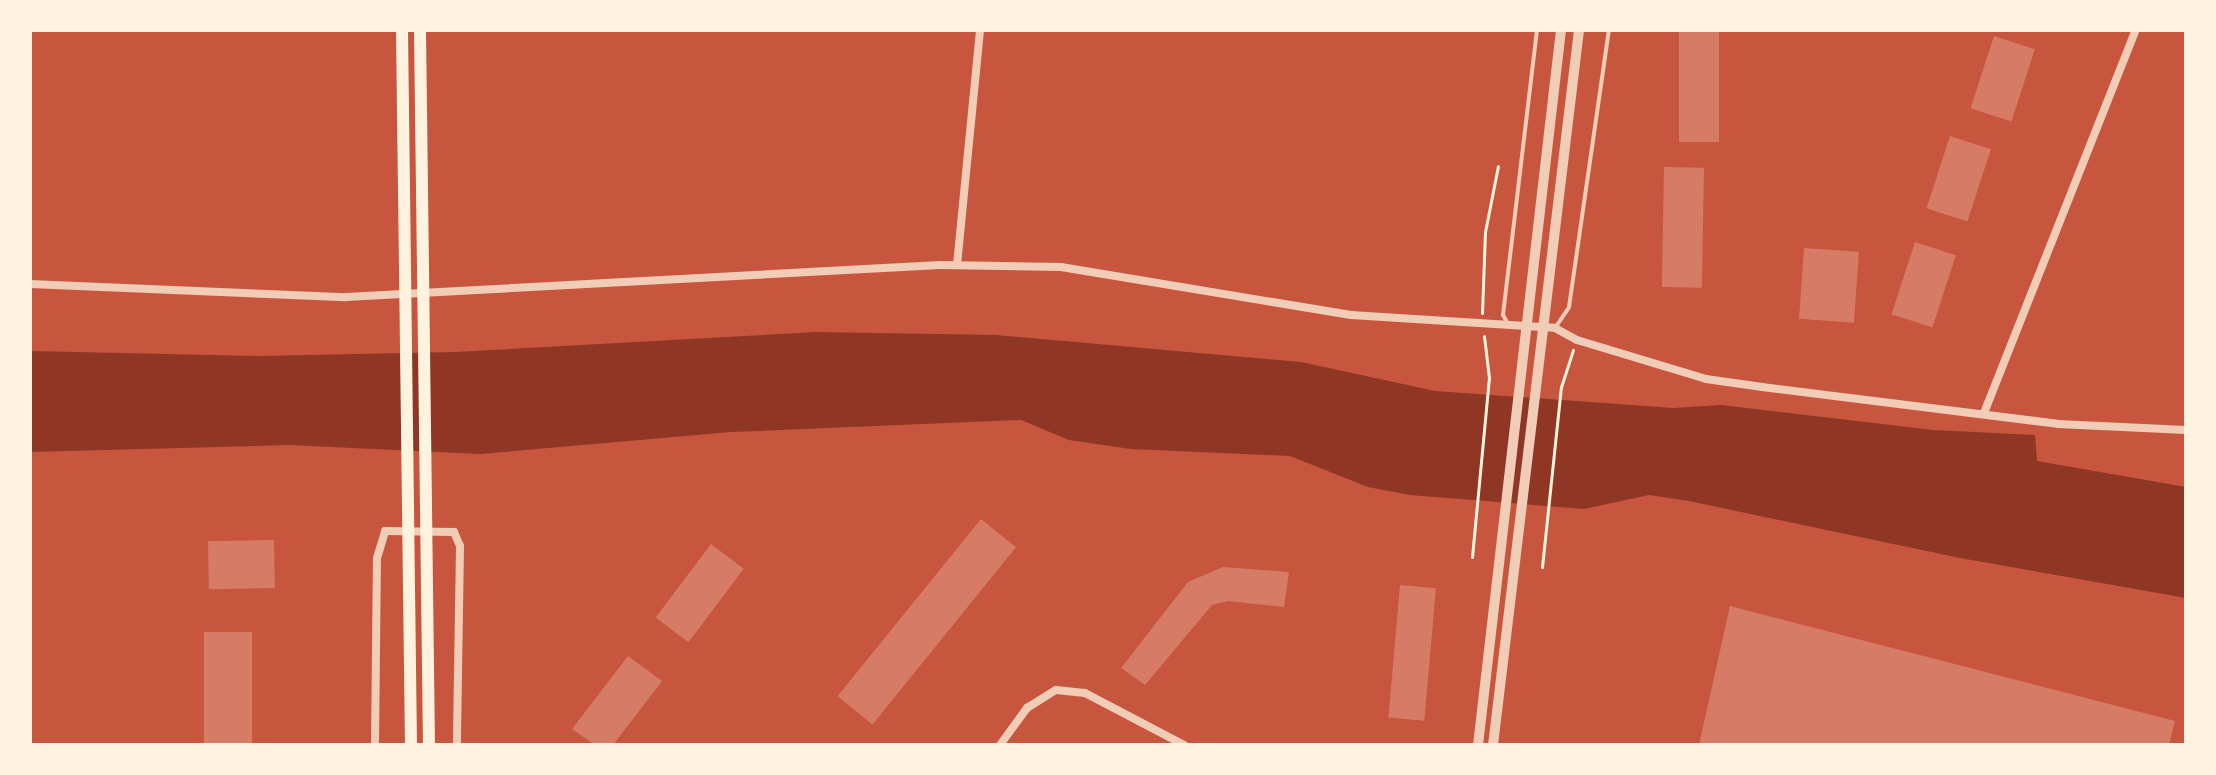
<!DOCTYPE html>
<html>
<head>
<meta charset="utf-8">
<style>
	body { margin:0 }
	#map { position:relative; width:2216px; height:775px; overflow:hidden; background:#c8553d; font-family:Inter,sans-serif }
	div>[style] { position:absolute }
	.water>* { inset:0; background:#8f3625 }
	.building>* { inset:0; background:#d67c66; transform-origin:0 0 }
	.path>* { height:3px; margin:-1.5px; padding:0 1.5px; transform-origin:1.5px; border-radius:1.5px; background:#fff3e0 }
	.service>* { height:4px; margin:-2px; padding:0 2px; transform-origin:2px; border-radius:2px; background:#f1ccb7 }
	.minor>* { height:8px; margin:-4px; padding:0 4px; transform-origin:4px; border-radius:4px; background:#f1ccb7 }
	.tertiary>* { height:10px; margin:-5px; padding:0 5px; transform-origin:5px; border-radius:5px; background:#f1ccb7 }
	.secondary>* { height:12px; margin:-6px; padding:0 6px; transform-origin:6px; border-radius:6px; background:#fff3e0 }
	span { translate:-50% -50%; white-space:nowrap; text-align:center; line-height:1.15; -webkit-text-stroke:8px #fff3e0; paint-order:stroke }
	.frame { position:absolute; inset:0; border:32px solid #fff3e0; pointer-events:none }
</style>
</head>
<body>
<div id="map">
	<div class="water">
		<div style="clip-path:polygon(816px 332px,996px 335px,1301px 362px,1435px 391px,1673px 408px,1721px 405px,1933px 430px,2035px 435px,2037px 461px,2186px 487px,2186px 598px,1960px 558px,1689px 501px,1649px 495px,1584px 509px,1410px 495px,1368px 487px,1290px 456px,1131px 449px,1069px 440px,1021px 420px,731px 432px,481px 454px,289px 445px,30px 452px,30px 351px,260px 356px,456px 352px)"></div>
	</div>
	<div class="building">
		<div style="left:1679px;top:30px;width:40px;height:112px"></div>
		<div style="left:1994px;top:36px;width:43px;height:76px;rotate:18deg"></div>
		<div style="left:1950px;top:136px;width:43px;height:76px;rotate:18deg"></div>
		<div style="left:1664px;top:167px;width:40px;height:120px;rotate:1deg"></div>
		<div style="left:1915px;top:242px;width:43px;height:76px;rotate:18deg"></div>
		<div style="left:1804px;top:248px;width:55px;height:71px;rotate:4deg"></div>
		<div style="left:981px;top:519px;width:45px;height:228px;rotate:39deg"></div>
		<div style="left:274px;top:540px;width:48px;height:66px;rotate:89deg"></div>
		<div style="left:711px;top:544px;width:41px;height:92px;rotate:37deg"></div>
		<div style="clip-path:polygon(1223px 567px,1289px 572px,1284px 607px,1228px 601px,1212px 605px,1145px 685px,1121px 668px,1188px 582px)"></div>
		<div style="left:1400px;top:585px;width:36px;height:133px;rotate:5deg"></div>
		<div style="clip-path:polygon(1730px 606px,2175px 721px,2169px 745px,1699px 745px)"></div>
		<div style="left:204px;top:632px;width:48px;height:113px"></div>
		<div style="clip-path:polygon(628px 656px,662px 681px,613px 745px,595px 745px,572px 729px)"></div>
	</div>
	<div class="path">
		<div style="left:1482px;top:313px;width:81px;rotate:-87.9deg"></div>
		<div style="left:1485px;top:232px;width:67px;rotate:-78.9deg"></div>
		<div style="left:1472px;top:557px;width:180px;rotate:-84.6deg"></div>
		<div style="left:1489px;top:378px;width:42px;rotate:-96.8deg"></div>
		<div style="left:1542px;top:567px;width:181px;rotate:-84deg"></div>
		<div style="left:1561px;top:387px;width:39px;rotate:-72deg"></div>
	</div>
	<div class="service">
		<div style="left:1508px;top:324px;width:10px;rotate:-119deg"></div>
		<div style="left:1503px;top:315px;width:287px;rotate:-83.2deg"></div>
		<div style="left:1555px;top:328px;width:25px;rotate:-56deg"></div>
		<div style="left:1569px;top:307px;width:280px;rotate:-81.8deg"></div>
	</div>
	<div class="minor">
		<div style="left:957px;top:265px;width:236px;rotate:-84.4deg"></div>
		<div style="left:30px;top:284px;width:316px;rotate:2.4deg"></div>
		<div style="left:346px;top:297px;width:595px;rotate:-3.08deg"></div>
		<div style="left:940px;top:265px;width:121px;rotate:0.9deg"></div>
		<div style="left:1061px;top:267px;width:294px;rotate:9.4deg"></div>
		<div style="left:1351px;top:315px;width:204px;rotate:3.6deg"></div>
		<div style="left:1555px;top:328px;width:25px;rotate:29deg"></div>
		<div style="left:1577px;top:340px;width:135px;rotate:16.8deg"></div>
		<div style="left:1706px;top:379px;width:57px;rotate:8.1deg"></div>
		<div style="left:1762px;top:387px;width:298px;rotate:7.1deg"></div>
		<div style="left:2058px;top:424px;width:128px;rotate:2.7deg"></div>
		<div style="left:1984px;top:413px;width:412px;rotate:-68.4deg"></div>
		<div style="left:375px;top:745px;width:187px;rotate:-89.4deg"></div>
		<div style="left:377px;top:558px;width:28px;rotate:-73deg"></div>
		<div style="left:385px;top:531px;width:69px;rotate:0.8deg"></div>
		<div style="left:454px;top:532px;width:15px;rotate:67deg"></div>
		<div style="left:460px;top:546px;width:199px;rotate:90.9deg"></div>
		<div style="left:1000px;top:745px;width:46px;rotate:-53.9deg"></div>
		<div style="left:1027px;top:708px;width:34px;rotate:-32deg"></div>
		<div style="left:1056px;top:690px;width:29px;rotate:6deg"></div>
		<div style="left:1085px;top:693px;width:112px;rotate:27.7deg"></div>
	</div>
	<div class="tertiary">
		<div style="left:1478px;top:745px;width:720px;rotate:-83.38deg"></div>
		<div style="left:1493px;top:745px;width:720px;rotate:-83.14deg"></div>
	</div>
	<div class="secondary">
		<div style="left:402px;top:30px;width:715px;rotate:89.28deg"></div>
		<div style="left:420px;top:30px;width:715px;rotate:89.28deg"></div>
	</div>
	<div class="frame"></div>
</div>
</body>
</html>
